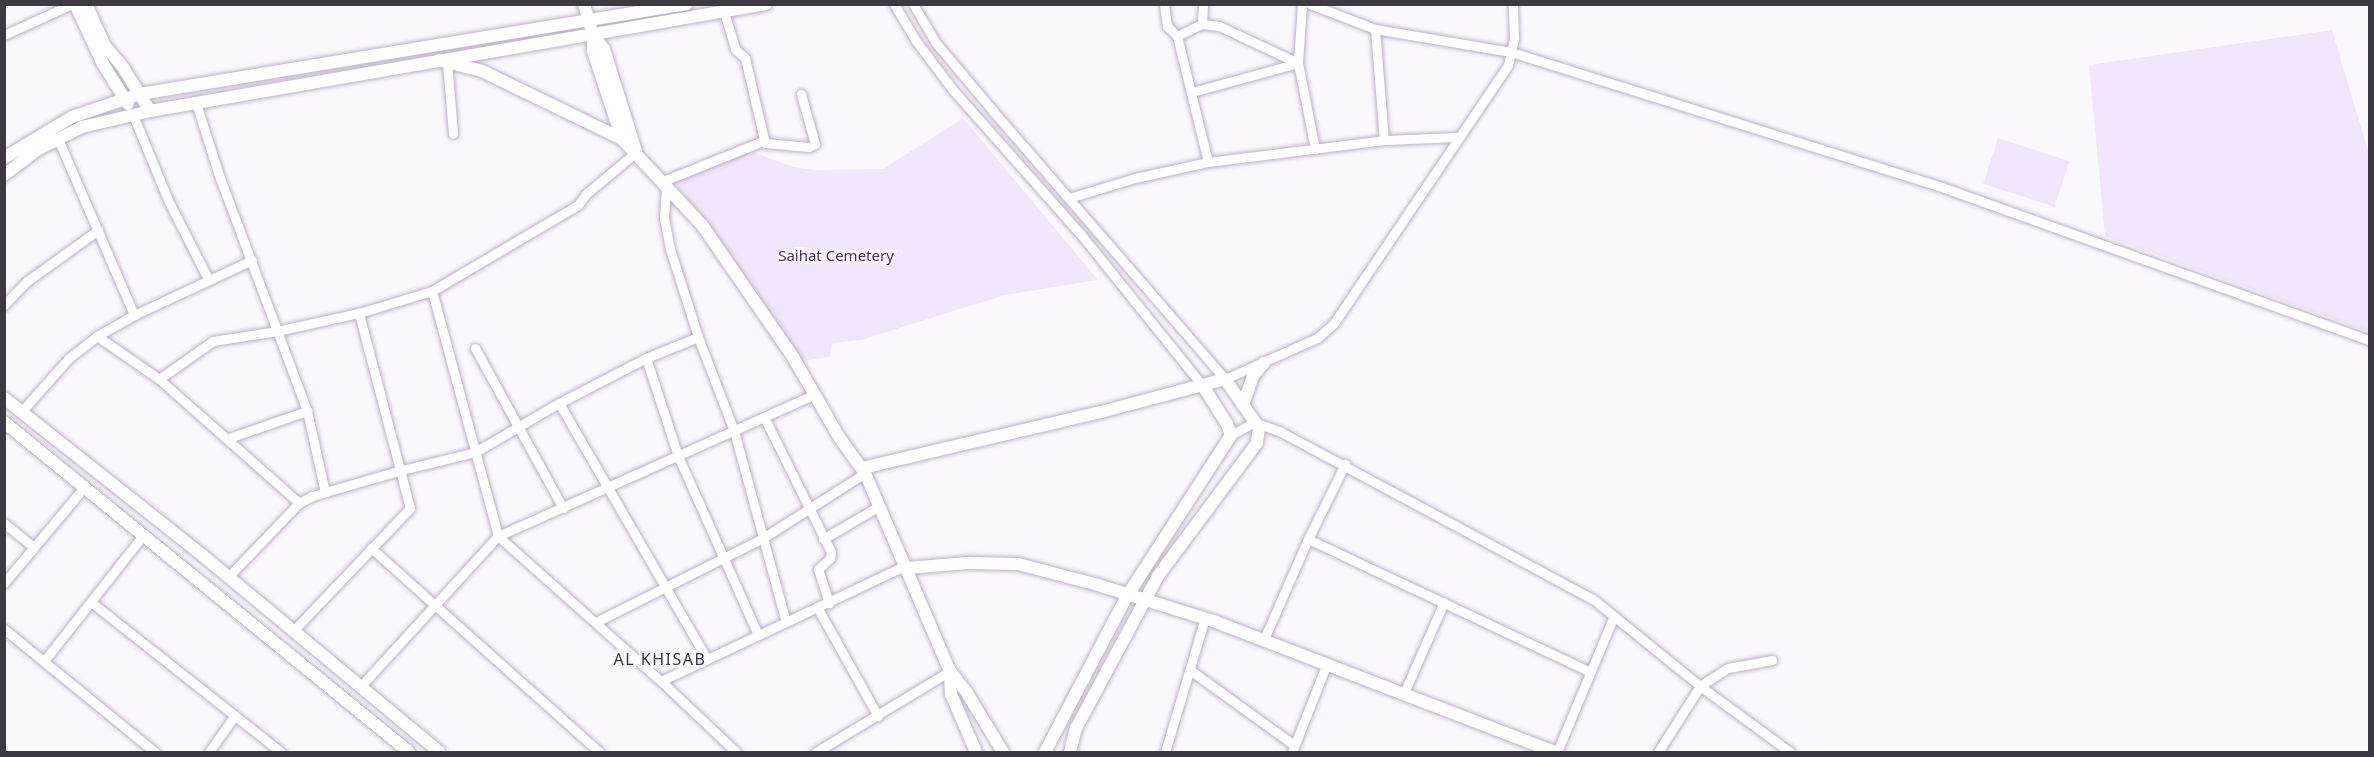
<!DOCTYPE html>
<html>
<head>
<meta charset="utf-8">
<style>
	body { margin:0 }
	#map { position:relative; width:2374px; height:757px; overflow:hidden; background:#fbf8fd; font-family:"Noto Sans",sans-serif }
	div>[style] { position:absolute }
	.green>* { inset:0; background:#f1e6fb; transform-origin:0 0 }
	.roads { filter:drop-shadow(0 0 2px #beb0ca) drop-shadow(0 0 2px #beb0ca) }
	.minor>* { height:9px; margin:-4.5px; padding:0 4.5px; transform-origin:4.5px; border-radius:4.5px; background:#fff }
	.major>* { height:12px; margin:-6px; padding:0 6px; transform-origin:6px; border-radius:6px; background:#fff }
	span { translate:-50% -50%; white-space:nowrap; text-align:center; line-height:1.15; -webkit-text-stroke:6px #fbf8fd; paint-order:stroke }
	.park-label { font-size:15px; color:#532d6c }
	.neighbourhood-label { font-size:16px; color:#3e3247; letter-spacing:1.5px }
	.frame { position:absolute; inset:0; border:6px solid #3e3842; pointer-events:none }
</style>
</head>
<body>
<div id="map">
	<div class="green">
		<div style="clip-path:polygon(2332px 30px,2369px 154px,2369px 332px,2105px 236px,2089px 65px)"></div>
		<div style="clip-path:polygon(963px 118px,1098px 280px,1005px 295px,861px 340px,833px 343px,829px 357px,803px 361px,674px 181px,740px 152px,755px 153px,794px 167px,815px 170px,883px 169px)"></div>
		<div style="left:1998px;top:138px;width:75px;height:48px;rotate:18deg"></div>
	</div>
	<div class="roads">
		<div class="minor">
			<div style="left:894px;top:4px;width:43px;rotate:59.3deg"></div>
			<div style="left:916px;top:41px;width:61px;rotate:52.9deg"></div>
			<div style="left:953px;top:90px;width:196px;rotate:48.5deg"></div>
			<div style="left:1083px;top:237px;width:191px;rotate:51.2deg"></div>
			<div style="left:913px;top:4px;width:45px;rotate:59.5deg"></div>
			<div style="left:936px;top:43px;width:89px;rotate:50deg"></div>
			<div style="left:993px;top:111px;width:354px;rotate:49.1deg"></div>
			<div style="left:1225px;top:379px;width:101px;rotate:-24deg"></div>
			<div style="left:1317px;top:338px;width:23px;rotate:-41deg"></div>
			<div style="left:1334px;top:323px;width:311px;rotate:-56deg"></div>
			<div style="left:1508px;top:65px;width:28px;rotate:-77deg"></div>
			<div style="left:1514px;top:38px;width:34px;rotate:-92deg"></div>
			<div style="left:1164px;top:4px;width:22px;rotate:82deg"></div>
			<div style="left:1167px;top:26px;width:14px;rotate:45deg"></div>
			<div style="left:1302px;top:4px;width:59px;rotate:93.9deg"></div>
			<div style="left:1298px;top:63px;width:88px;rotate:78.8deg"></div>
			<div style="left:1310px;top:4px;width:70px;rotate:21deg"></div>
			<div style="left:1375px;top:29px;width:111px;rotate:85.4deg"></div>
			<div style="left:724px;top:12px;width:39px;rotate:73deg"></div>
			<div style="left:735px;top:49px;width:13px;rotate:42deg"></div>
			<div style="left:745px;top:58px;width:87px;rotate:76.8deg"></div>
			<div style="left:765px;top:143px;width:44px;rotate:5.2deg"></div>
			<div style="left:809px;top:147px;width:7px;rotate:-27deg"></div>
			<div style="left:815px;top:144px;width:52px;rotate:-105.6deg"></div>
			<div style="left:1202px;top:24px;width:20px;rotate:-87deg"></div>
			<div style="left:1375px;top:29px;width:138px;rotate:9.6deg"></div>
			<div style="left:1511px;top:52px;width:448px;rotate:17.4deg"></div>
			<div style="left:1939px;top:186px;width:458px;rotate:19.7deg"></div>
			<div style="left:4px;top:35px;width:75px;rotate:-24.5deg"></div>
			<div style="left:447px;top:62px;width:72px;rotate:85.2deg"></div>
			<div style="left:1192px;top:92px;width:110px;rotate:-15.3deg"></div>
			<div style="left:196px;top:103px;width:79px;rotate:72.3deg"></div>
			<div style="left:220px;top:178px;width:249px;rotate:69.5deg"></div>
			<div style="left:307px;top:411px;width:83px;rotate:77.5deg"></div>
			<div style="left:133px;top:115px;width:92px;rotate:67.6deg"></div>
			<div style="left:168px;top:200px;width:89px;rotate:63.1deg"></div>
			<div style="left:58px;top:139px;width:192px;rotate:66.6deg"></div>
			<div style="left:134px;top:315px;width:130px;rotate:-25deg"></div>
			<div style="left:1208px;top:162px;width:130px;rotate:-103.8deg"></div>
			<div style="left:1177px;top:36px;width:28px;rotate:-26deg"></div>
			<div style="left:1202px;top:24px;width:17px;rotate:7deg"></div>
			<div style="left:1219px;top:26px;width:87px;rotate:25.1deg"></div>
			<div style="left:661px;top:182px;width:110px;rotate:-21.9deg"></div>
			<div style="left:666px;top:189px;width:29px;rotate:94deg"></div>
			<div style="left:664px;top:218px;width:32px;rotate:79deg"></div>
			<div style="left:670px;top:249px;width:92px;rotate:72.3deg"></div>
			<div style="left:698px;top:337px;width:101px;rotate:69deg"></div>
			<div style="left:734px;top:431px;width:198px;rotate:74.8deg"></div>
			<div style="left:1069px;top:198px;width:69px;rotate:-16.9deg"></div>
			<div style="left:1135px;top:178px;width:75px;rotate:-12.4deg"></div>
			<div style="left:1208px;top:162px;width:177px;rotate:-7.1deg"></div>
			<div style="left:1384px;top:140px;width:74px;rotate:-2.3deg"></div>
			<div style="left:432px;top:291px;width:254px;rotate:74.9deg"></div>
			<div style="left:498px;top:536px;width:218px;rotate:41.7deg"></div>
			<div style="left:661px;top:681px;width:103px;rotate:43.4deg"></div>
			<div style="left:4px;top:305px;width:32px;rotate:-46deg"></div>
			<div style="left:26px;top:282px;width:89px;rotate:-35.8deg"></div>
			<div style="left:97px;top:336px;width:75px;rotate:34.7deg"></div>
			<div style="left:159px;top:379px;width:187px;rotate:41.5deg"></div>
			<div style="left:475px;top:348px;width:183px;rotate:61.2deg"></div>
			<div style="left:646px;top:358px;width:103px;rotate:71.9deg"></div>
			<div style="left:678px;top:456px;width:196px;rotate:65.9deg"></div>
			<div style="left:159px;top:379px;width:66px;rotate:-35.1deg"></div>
			<div style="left:213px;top:341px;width:65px;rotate:-8.9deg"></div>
			<div style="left:277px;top:331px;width:84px;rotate:-12.4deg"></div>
			<div style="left:359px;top:313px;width:76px;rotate:-16.8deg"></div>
			<div style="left:432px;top:291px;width:169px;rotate:-30.5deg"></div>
			<div style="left:578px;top:205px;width:14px;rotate:-54deg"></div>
			<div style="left:586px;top:194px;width:65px;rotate:-40deg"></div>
			<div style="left:559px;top:403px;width:296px;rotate:60deg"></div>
			<div style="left:21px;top:412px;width:72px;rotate:-48.4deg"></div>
			<div style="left:69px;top:358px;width:36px;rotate:-38deg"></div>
			<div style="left:97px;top:336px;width:43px;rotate:-29.6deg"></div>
			<div style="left:764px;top:417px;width:151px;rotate:63.6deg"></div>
			<div style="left:831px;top:552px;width:6px;rotate:99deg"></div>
			<div style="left:830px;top:558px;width:16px;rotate:137deg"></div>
			<div style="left:818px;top:569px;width:36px;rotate:72deg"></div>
			<div style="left:1231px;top:435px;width:26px;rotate:-29deg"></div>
			<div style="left:1254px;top:422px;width:29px;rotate:20deg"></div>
			<div style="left:1281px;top:432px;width:354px;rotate:28.2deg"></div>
			<div style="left:1593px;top:599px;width:138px;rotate:39.1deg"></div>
			<div style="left:1700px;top:686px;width:112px;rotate:36.3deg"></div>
			<div style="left:229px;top:438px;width:83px;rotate:-19.1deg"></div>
			<div style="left:4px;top:523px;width:38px;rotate:39deg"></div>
			<div style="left:823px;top:539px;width:65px;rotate:-30.5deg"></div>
			<div style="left:1308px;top:539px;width:310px;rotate:25.2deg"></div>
			<div style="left:371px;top:548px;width:306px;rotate:41.8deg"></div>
			<div style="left:228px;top:577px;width:103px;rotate:-46.2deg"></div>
			<div style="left:299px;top:503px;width:15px;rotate:-28deg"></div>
			<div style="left:312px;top:496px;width:90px;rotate:-16.2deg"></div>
			<div style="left:398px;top:471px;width:79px;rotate:-13.9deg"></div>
			<div style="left:475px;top:452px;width:97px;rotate:-30.3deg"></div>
			<div style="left:559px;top:403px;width:98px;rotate:-27.3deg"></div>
			<div style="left:646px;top:358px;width:56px;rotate:-22deg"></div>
			<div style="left:4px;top:583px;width:126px;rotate:-50.1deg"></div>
			<div style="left:91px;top:602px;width:242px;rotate:38.3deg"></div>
			<div style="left:817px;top:607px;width:125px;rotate:60.8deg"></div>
			<div style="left:596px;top:622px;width:187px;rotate:-26.7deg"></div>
			<div style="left:763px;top:538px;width:121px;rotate:-32.5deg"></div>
			<div style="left:4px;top:629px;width:195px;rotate:39.2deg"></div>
			<div style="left:293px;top:631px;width:170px;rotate:-46.4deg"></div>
			<div style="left:410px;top:508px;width:202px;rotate:-104.7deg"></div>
			<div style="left:1264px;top:639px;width:109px;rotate:-66.3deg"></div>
			<div style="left:1308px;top:539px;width:84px;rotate:-63.7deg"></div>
			<div style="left:44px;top:661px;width:162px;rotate:-51.8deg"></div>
			<div style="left:1190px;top:670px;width:128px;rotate:35.8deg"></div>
			<div style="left:661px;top:681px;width:271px;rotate:-25.3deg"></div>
			<div style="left:360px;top:687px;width:205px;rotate:-47.6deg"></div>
			<div style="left:498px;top:536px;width:347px;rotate:-24.1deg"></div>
			<div style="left:1404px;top:693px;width:99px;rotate:-66.3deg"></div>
			<div style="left:209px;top:752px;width:45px;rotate:-54.9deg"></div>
			<div style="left:816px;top:752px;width:157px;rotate:-31.2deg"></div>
			<div style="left:1165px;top:752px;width:140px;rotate:-73.4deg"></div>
			<div style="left:1292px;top:752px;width:96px;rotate:-68.5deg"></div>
			<div style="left:1557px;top:752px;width:147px;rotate:-67.3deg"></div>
			<div style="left:1658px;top:752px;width:78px;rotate:-57.5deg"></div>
			<div style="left:1700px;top:686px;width:33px;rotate:-33deg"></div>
			<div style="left:1728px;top:668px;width:45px;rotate:-10.3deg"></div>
		</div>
		<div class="major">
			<div style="left:75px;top:4px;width:66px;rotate:65deg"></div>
			<div style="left:103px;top:64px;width:47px;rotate:58deg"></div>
			<div style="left:86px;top:4px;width:46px;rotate:65.7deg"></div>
			<div style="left:105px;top:46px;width:30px;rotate:50deg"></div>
			<div style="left:124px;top:69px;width:49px;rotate:58.2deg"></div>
			<div style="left:584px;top:4px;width:32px;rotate:74deg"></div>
			<div style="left:593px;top:35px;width:16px;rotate:90deg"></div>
			<div style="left:593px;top:51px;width:93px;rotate:71.8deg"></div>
			<div style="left:593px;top:35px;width:18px;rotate:52deg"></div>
			<div style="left:604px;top:49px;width:107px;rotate:72.6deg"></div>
			<div style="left:439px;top:60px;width:44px;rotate:14.3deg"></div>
			<div style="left:482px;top:71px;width:156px;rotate:25.9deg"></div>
			<div style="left:622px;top:139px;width:117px;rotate:47.1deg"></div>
			<div style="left:702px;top:225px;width:160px;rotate:55.4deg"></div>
			<div style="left:793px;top:357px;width:92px;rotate:60.1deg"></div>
			<div style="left:839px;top:437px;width:44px;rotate:54.2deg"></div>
			<div style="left:865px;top:473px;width:215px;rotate:66.8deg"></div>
			<div style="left:950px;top:671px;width:28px;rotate:52deg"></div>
			<div style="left:967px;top:693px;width:69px;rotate:58.6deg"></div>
			<div style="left:4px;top:158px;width:79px;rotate:-31.1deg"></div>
			<div style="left:72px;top:117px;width:72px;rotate:-18.7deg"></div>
			<div style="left:140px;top:94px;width:554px;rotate:-9.34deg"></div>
			<div style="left:4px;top:175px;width:41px;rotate:-37.1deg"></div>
			<div style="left:37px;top:150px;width:51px;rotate:-27.1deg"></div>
			<div style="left:82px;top:127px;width:70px;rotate:-13.2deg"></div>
			<div style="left:150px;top:111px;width:625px;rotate:-9.85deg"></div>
			<div style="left:4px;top:398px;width:253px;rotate:38.4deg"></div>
			<div style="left:202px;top:555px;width:308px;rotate:39.7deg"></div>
			<div style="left:1243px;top:405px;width:31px;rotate:-71deg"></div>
			<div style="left:1253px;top:376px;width:17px;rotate:-50deg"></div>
			<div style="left:4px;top:422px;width:522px;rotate:39.17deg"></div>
			<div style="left:862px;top:468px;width:245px;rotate:-13.2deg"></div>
			<div style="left:1101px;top:412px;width:128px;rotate:-14.9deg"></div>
			<div style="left:1225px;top:379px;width:60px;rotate:55.2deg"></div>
			<div style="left:1259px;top:428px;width:15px;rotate:98deg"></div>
			<div style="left:1257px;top:443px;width:166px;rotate:126.7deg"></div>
			<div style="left:1158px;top:576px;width:173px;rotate:118.3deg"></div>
			<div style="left:1076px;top:728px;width:25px;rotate:104deg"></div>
			<div style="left:907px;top:568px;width:61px;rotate:-4.7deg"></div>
			<div style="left:968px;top:563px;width:50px;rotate:1.1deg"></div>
			<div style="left:1018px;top:564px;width:83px;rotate:14.7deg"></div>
			<div style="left:1098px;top:585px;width:124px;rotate:17.4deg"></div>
			<div style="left:1216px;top:622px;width:362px;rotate:21deg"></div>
			<div style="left:950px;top:671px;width:23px;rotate:88deg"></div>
			<div style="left:951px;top:694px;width:63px;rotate:66.7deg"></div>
			<div style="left:1045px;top:752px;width:176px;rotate:-62.3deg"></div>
			<div style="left:1127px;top:596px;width:192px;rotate:-57.1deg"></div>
			<div style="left:1231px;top:435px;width:12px;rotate:-110deg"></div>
			<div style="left:1227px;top:424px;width:45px;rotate:-122.3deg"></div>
		</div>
	</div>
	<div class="park-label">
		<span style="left:836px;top:256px">Saihat Cemetery</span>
	</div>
	<div class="neighbourhood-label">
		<span style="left:660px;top:659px">AL KHISAB</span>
	</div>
	<div class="frame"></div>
</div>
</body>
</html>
